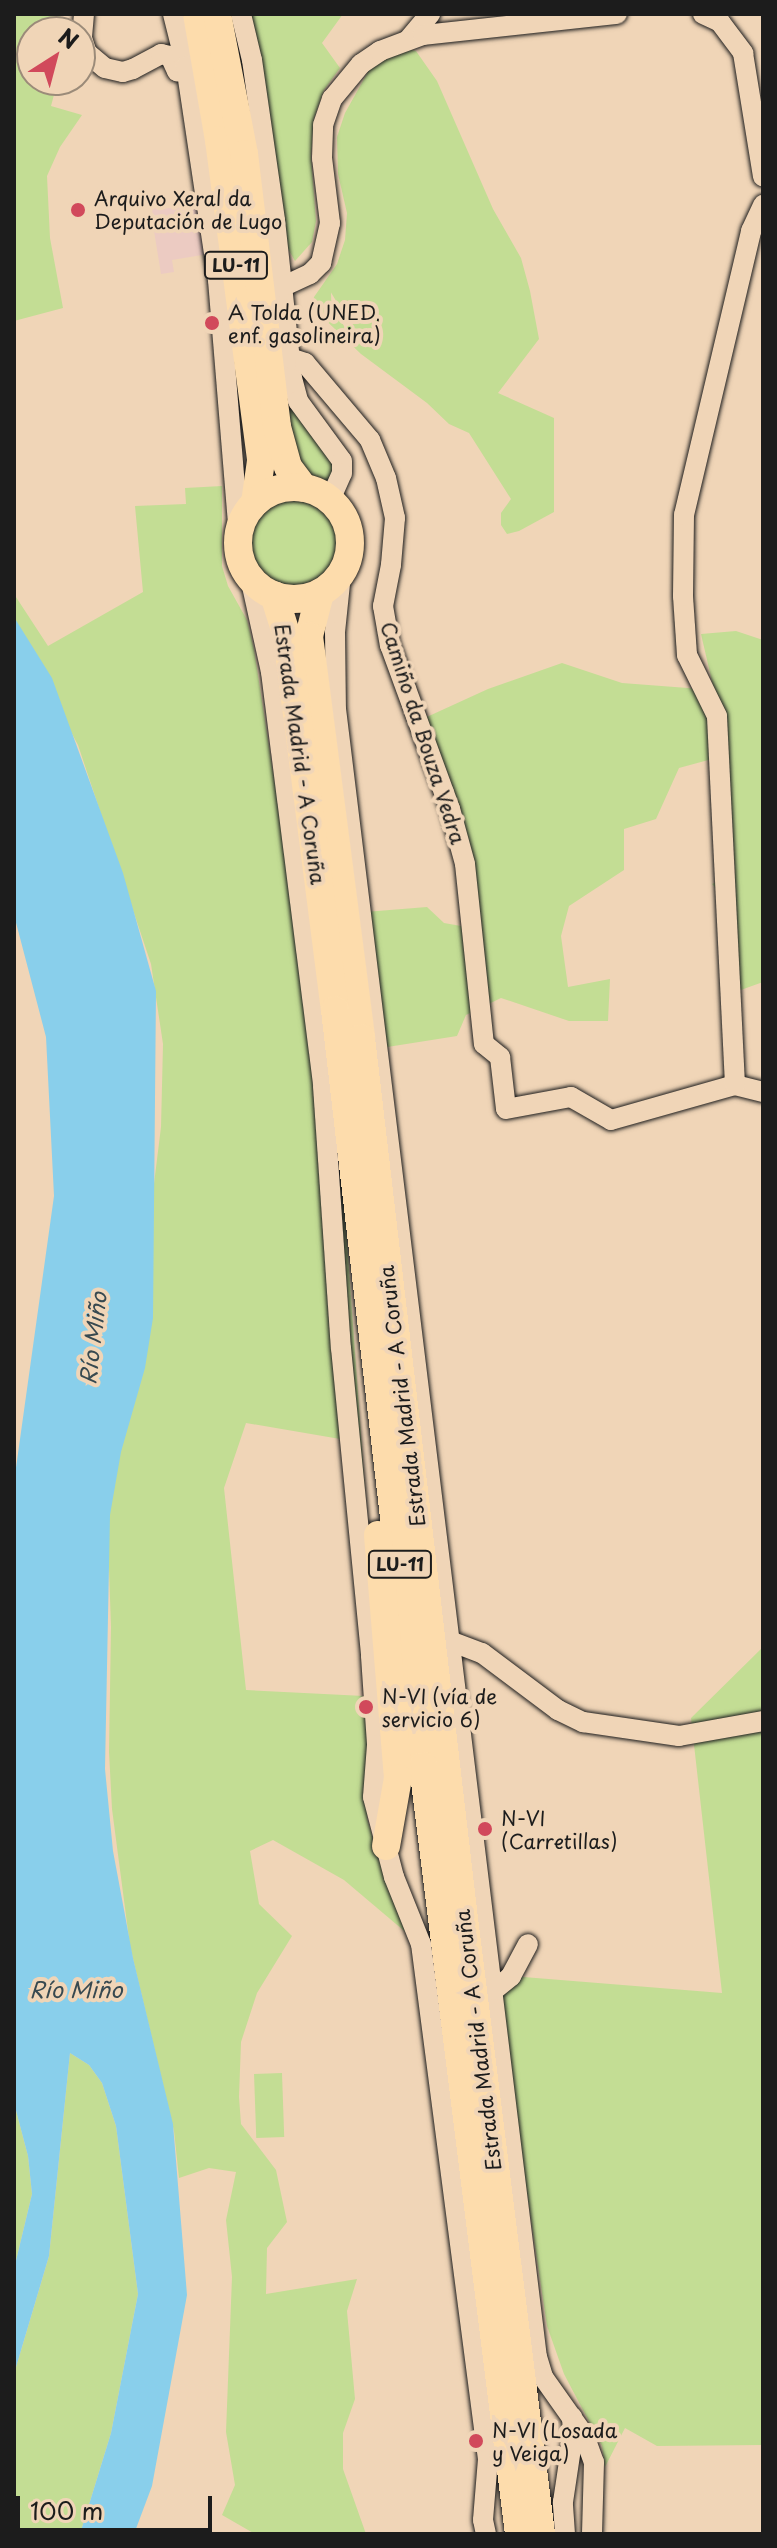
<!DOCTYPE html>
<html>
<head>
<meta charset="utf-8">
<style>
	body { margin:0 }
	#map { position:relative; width:777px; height:2548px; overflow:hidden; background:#f0d5b7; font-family:"Playpen Sans",sans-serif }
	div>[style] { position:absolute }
	.built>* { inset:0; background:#eccbc2 }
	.green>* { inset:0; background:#c3dd94; transform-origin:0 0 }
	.round { border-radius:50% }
	.water>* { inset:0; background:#89cfeb }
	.roads { filter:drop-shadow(0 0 2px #1c1c1c) drop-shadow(0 0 2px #1c1c1c) }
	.minor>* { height:20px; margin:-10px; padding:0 10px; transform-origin:10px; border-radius:10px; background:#f0d5b7 }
	.highway>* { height:28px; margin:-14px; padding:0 14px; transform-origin:14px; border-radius:14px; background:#fddcac }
	.highway>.ring { margin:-14px; padding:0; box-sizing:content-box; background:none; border:28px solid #fddcac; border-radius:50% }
	.dots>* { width:22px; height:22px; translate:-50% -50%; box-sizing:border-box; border:4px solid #f0d5b7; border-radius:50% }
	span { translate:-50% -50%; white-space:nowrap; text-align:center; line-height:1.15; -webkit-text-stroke:8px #f0d5b7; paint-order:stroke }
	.shield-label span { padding:2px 6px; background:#f0d5b7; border:2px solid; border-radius:6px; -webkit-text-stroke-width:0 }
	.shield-label { font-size:18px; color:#1c1c1c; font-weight:700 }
	.poi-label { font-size:20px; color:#1c1c1c }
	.left { translate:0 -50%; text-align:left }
	.street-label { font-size:20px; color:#1c1c1c }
	.water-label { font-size:22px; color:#374950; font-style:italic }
	.frame { position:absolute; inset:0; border:16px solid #1c1c1c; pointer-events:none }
	.north { position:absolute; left:16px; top:16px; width:80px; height:80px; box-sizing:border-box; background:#f0d5b7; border:2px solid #9b8b79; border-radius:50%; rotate:36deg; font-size:22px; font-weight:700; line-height:32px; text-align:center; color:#1c1c1c }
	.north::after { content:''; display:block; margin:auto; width:28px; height:36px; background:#d1495b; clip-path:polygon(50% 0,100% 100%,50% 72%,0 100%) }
	.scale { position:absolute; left:16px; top:2496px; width:196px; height:36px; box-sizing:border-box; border:4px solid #1c1c1c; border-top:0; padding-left:10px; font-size:24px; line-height:28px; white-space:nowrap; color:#1c1c1c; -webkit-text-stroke:6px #f0d5b7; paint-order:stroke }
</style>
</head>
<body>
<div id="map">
	<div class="built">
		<div style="clip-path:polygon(161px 197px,163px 209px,199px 203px,208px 254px,172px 260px,174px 272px,161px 274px,149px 200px)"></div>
	</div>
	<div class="green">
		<div style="clip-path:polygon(14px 14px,61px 14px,59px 32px,32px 32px,32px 80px,58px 80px,51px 106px,82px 115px,60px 147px,47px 176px,50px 238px,63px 308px,14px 321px)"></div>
		<div style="clip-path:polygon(246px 14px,343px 14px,322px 43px,340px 68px,324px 90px,314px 118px,311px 156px,316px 221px,312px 242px,295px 261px,287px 247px)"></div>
		<div style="clip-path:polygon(403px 48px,416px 51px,437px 81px,493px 209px,521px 258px,530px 291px,539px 339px,498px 393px,554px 418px,554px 512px,519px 531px,507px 534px,501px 525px,501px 513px,511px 499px,469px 433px,449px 424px,427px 403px,361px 354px,312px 307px,314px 297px,337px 264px,345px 240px,347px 213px,338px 174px,337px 137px,345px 113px,373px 63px)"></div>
		<div style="clip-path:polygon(291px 405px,306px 429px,328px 453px,334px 468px,329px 482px,322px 484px,302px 473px,284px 407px)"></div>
		<div style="clip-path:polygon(222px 486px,222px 566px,228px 586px,247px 620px,254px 649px,309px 1006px,346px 1440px,246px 1423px,224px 1488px,246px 1690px,364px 1696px,370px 1730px,367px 1818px,383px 1872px,409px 1935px,344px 1880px,273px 1840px,250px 1851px,259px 1904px,292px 1936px,257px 1993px,241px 2042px,239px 2097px,241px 2124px,276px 2170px,287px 2222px,267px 2248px,266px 2294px,357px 2279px,347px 2311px,355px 2399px,343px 2433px,343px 2469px,366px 2534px,255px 2534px,222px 2515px,235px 2485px,226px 2432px,232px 2277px,226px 2220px,236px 2172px,209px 2168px,179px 2178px,174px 2131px,130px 1946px,112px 1809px,109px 1752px,111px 1627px,107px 1511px,130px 1378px,161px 1127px,163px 1044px,151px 964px,78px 745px,41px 676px,14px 644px,14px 594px,48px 646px,143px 592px,135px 506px,186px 504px,185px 488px)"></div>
		<div class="round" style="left:248px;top:498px;width:92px;height:92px"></div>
		<div style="clip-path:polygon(264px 611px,341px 1159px,379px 1684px)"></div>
		<div style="clip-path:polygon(736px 631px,763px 640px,763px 982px,738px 991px,736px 908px,712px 884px,735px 874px,732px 817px,723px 756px,679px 768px,656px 819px,624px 829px,624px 870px,569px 906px,561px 936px,568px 987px,610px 979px,608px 1021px,569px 1021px,501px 998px,466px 1015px,457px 1036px,381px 1048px,365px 912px,427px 907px,444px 923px,478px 929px,418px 721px,488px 689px,562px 663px,622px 683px,714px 690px,701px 634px)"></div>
		<div style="clip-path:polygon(763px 1647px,763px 2445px,657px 2446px,625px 2428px,605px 2467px,602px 2446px,564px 2374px,547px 2326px,513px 2100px,499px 1975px,722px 1993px,691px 1718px)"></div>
		<div style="clip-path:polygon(70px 2053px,89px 2065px,102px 2083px,116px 2126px,138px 2294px,111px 2433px,80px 2534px,14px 2534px,14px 2374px,49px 2256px)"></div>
		<div style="left:282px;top:2073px;width:64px;height:28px;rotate:88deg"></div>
		<div style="clip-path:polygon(14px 2103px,28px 2156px,32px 2194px,14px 2269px)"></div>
	</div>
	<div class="water">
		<div style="clip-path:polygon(14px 617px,52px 678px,123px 873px,156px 991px,153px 1318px,145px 1368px,121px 1452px,110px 1515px,105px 1769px,113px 1851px,133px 1958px,173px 2124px,187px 2295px,152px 2486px,134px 2534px,80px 2534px,111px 2433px,138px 2294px,116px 2126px,102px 2083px,89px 2065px,70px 2053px,49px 2256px,14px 2374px,14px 2269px,32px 2194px,28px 2156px,14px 2103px,14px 1482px,54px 1196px,46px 1037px,14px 915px)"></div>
	</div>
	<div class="roads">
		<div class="minor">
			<div style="left:84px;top:14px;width:24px;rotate:95deg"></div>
			<div style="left:82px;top:38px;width:16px;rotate:72deg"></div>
			<div style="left:87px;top:53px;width:23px;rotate:40deg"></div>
			<div style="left:105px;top:68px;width:18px;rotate:13deg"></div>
			<div style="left:123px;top:72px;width:10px;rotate:-17deg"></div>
			<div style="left:133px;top:69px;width:32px;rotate:-28deg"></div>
			<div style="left:161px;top:54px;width:9px;rotate:13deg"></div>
			<div style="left:170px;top:56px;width:17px;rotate:65deg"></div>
			<div style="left:177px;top:71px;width:7px;rotate:-27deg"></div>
			<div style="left:173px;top:14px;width:54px;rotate:76deg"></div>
			<div style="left:186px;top:66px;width:216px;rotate:81.5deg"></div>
			<div style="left:218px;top:280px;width:256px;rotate:85.3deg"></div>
			<div style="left:241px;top:14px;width:47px;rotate:76.6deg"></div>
			<div style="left:252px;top:60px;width:162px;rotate:81.8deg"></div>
			<div style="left:275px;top:220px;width:159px;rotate:83.9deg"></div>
			<div style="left:292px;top:378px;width:24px;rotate:75deg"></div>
			<div style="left:298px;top:401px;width:74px;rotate:53.7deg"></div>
			<div style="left:342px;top:461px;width:12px;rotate:90deg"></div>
			<div style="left:342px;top:473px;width:30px;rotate:114deg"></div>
			<div style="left:703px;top:14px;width:19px;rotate:25deg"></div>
			<div style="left:720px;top:22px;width:39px;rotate:53deg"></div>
			<div style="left:743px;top:53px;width:125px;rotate:80.8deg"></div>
			<div style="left:409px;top:39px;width:33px;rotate:-50deg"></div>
			<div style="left:282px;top:287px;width:31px;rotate:-25deg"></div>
			<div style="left:310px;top:274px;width:16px;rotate:-45deg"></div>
			<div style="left:321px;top:263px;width:41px;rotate:-77.3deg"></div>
			<div style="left:330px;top:223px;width:65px;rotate:-97deg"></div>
			<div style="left:322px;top:158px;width:33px;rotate:-88deg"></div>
			<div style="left:323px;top:125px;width:28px;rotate:-71deg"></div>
			<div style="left:332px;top:99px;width:45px;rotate:-50.4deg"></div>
			<div style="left:361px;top:64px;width:23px;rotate:-34deg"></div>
			<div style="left:380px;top:51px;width:46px;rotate:-20.4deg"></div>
			<div style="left:423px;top:35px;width:195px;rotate:-6.2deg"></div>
			<div style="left:290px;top:358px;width:16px;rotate:18deg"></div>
			<div style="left:305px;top:363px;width:101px;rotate:49.8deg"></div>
			<div style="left:370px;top:440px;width:41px;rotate:67.2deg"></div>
			<div style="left:386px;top:478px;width:41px;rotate:77.3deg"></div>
			<div style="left:395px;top:518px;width:47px;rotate:94.9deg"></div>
			<div style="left:391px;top:565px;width:42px;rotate:101deg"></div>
			<div style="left:383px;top:606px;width:40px;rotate:80deg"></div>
			<div style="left:390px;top:645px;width:175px;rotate:69.9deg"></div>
			<div style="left:450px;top:809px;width:57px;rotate:74.7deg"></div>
			<div style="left:465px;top:864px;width:181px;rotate:84deg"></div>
			<div style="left:484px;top:1044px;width:21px;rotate:39deg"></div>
			<div style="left:500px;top:1057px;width:52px;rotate:83.4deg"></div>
			<div style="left:506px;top:1109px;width:66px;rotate:-10.5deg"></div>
			<div style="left:571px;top:1097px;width:46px;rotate:29.9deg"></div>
			<div style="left:611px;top:1120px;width:129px;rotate:-15.8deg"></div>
			<div style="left:735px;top:1085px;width:29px;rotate:14deg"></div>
			<div style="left:341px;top:574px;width:58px;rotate:95.9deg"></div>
			<div style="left:335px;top:632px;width:77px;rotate:89.3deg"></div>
			<div style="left:336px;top:709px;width:1660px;rotate:83.05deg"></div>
			<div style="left:537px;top:2357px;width:21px;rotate:73deg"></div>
			<div style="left:543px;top:2377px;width:71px;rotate:54.7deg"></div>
			<div style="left:584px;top:2435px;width:29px;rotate:70deg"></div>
			<div style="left:594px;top:2462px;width:72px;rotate:91.6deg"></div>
			<div style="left:250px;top:577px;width:97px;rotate:77.5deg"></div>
			<div style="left:271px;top:672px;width:417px;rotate:82.8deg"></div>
			<div style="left:323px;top:1086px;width:263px;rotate:86.1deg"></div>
			<div style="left:341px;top:1348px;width:309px;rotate:84.4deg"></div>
			<div style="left:371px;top:1656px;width:89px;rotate:86.1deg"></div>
			<div style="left:377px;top:1745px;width:52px;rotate:94.4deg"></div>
			<div style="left:373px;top:1797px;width:83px;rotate:75.3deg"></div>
			<div style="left:394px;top:1877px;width:72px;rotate:68.1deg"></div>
			<div style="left:421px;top:1944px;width:519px;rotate:82.59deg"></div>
			<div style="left:488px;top:2459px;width:61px;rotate:94.7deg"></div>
			<div style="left:483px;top:2520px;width:14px;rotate:78deg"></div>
			<div style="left:735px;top:1085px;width:369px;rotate:-92.8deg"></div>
			<div style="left:717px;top:716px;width:68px;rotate:-116.2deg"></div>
			<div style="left:687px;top:655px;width:59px;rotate:-93.9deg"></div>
			<div style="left:683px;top:596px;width:81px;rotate:-89.3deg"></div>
			<div style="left:684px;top:515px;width:292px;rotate:-76.7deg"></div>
			<div style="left:751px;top:231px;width:29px;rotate:-65deg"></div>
			<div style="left:450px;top:1641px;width:34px;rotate:21deg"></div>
			<div style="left:482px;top:1653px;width:95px;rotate:36.9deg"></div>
			<div style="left:558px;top:1710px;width:28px;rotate:26deg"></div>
			<div style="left:583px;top:1722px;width:97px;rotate:8.3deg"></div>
			<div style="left:679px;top:1736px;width:85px;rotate:-10.1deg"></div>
			<div style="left:494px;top:1990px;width:22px;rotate:-39deg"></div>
			<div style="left:511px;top:1976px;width:36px;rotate:-62deg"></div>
			<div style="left:565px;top:2534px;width:32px;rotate:-94deg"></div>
			<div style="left:563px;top:2502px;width:68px;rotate:-81.5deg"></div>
			<div style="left:573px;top:2435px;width:18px;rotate:-93deg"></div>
		</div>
		<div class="highway">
			<div style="left:197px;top:14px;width:128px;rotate:80.1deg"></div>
			<div style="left:219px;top:140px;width:324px;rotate:82.5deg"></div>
			<div style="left:261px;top:461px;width:42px;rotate:98.1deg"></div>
			<div style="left:217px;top:14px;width:143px;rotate:79.1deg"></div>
			<div style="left:244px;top:154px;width:275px;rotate:83.1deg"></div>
			<div style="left:277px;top:427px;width:41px;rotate:74.6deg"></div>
			<div style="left:288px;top:467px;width:26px;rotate:53deg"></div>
			<div class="ring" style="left:238px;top:487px;width:84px;height:84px"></div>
			<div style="left:320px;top:593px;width:44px;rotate:104.3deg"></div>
			<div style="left:309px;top:636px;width:405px;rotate:82.6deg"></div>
			<div style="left:361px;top:1038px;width:887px;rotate:83.33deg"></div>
			<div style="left:464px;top:1919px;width:620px;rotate:82.86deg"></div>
			<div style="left:274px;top:595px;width:43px;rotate:72.4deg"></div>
			<div style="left:287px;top:636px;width:377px;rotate:82.7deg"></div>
			<div style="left:335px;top:1010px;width:761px;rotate:83.36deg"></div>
			<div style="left:423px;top:1766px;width:774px;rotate:82.87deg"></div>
			<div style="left:378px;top:1535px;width:244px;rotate:85.3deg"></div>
			<div style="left:398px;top:1778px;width:69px;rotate:100deg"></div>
		</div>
	</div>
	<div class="dots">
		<div style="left:78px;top:210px;background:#d1495b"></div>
		<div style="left:212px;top:323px;background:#d1495b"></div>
		<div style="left:366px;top:1707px;background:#d1495b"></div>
		<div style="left:485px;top:1829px;background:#d1495b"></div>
		<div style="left:476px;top:2441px;background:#d1495b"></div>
	</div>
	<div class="shield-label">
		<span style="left:236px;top:265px">LU-11</span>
		<span style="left:400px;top:1564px">LU-11</span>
	</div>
	<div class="poi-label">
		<span class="left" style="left:94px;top:210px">Arquivo Xeral da<br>Deputación de Lugo</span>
		<span class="left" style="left:228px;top:324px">A Tolda (UNED,<br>enf. gasolineira)</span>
		<span class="left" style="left:382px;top:1708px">N-VI (vía de<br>servicio 6)</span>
		<span class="left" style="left:501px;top:1830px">N-VI<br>(Carretillas)</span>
		<span class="left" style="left:492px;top:2442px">N-VI (Losada<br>y Veiga)</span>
	</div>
	<div class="street-label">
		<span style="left:423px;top:733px;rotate:72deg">Camiño da Bouza Vedra</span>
		<span style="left:300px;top:754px;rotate:82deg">Estrada Madrid - A Coruña</span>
		<span style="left:402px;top:1396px;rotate:-97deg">Estrada Madrid - A Coruña</span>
		<span style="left:478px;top:2040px;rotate:-97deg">Estrada Madrid - A Coruña</span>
	</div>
	<div class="water-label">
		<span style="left:92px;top:1338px;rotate:-83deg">Río Miño</span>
		<span style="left:76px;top:1989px">Río Miño</span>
	</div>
	<div class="frame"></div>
	<div class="north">N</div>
	<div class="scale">100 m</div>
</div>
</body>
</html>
